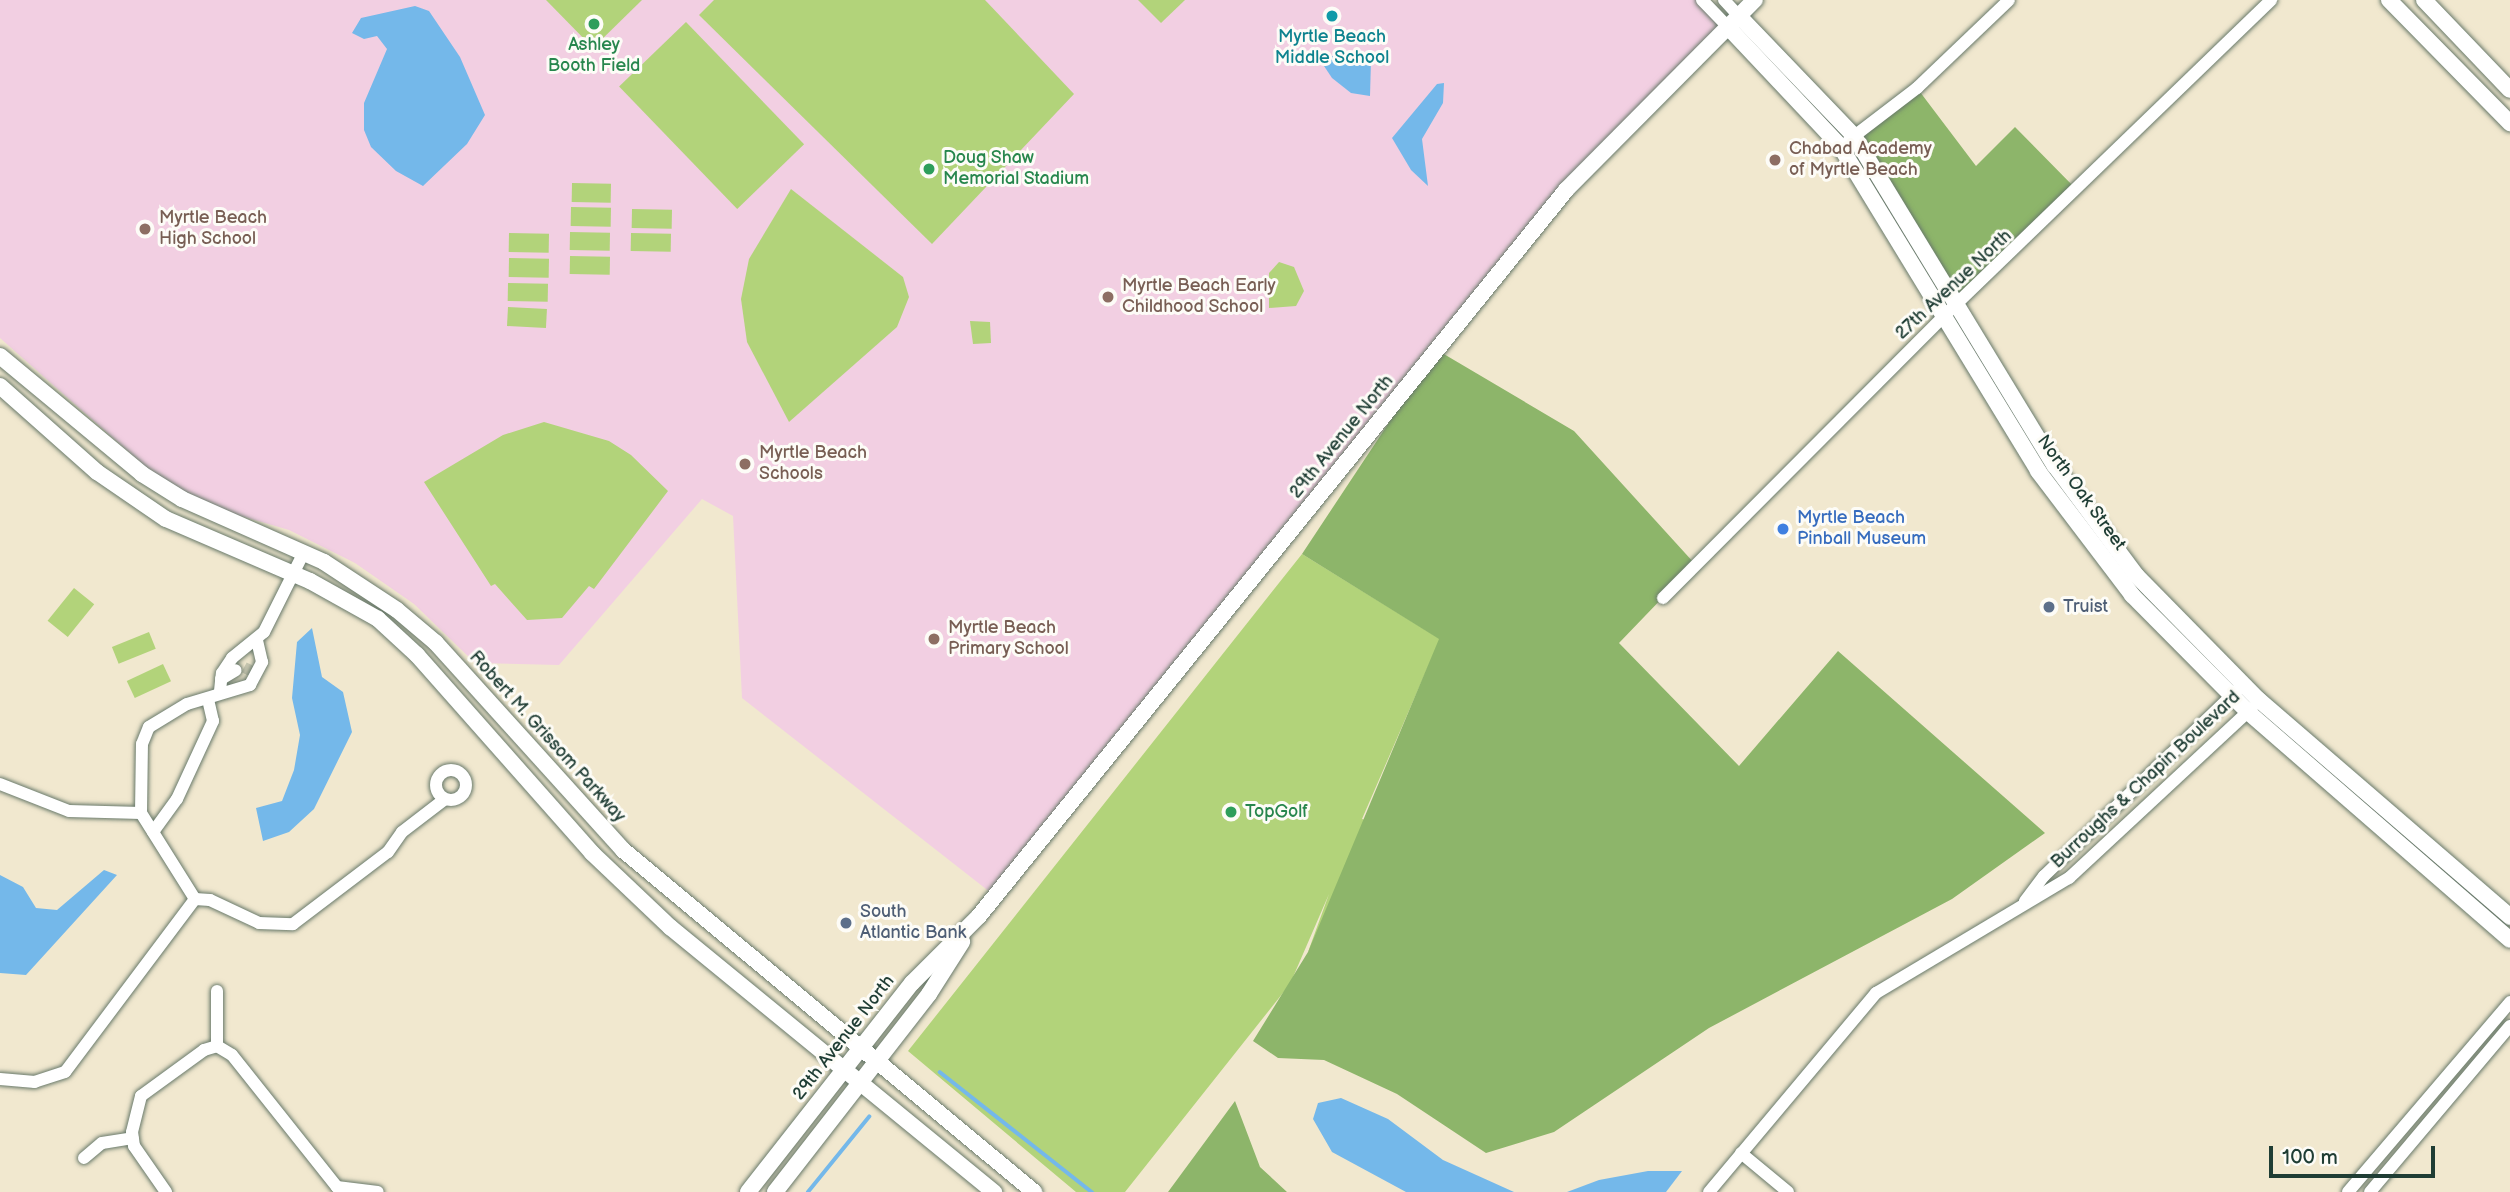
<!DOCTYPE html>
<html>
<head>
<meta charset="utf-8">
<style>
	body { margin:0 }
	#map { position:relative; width:2510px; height:1192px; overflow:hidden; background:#f1e8cf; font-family:"Balsamiq Sans",sans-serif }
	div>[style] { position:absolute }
	.built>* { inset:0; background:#f2cfe2 }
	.green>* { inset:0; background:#b2d37a; transform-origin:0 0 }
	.forest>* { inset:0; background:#8db56a }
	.water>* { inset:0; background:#74b8ea }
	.stream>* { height:3.5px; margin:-1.75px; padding:0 1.75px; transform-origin:1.75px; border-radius:1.75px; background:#74b8ea }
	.minor-tunnel>* { height:12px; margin-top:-6px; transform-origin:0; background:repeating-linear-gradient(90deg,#c7c6b0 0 12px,transparent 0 18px) }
	.roads { filter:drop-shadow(0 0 2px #68796a) drop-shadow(0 0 2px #68796a) }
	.minor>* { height:12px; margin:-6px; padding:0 6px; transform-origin:6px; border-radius:6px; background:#fff }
	.minor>.ring { margin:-6px; padding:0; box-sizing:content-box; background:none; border:12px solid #fff; border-radius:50% }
	.major>* { height:16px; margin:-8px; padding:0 8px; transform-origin:8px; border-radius:8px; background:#fff }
	.dots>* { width:19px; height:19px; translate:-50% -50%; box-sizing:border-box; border:4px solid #fdfcf7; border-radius:50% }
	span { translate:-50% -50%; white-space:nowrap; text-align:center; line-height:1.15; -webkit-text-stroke:6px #fdfcf7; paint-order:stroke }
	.culture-label { font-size:18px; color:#0d838f }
	.leisure-label { font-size:18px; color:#27864d }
	.left { translate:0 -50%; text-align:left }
	.education-label { font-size:18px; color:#785e54 }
	.street-label { font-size:18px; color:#1f3d34 }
	.shop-label { font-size:18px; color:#366cbe }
	.service-label { font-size:18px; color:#4e5e75 }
	.scale { position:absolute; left:2269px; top:1146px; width:166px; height:32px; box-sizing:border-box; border:4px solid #1f3d34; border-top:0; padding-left:9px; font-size:21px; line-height:24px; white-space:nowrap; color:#1f3d34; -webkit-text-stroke:5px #fdfcf7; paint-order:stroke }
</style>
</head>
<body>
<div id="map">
	<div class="built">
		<div style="clip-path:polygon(0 0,1702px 0,1728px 27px,1592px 160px,995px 896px,742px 698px,733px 516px,702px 499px,559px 665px,475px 663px,414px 604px,355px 563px,289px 530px,182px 499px,0 338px)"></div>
	</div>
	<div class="green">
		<div style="clip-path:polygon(546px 0,642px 0,593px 48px)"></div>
		<div style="clip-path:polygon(714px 0,985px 0,1074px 94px,932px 244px,699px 15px)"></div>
		<div style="clip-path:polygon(1138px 0,1185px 0,1161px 23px)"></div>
		<div style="left:686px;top:22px;width:170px;height:93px;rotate:46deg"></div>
		<div style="left:572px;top:183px;width:39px;height:19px;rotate:1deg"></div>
		<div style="clip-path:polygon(791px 189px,903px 277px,909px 297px,897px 327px,789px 422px,747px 342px,741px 299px,749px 259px)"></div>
		<div style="left:571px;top:207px;width:40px;height:19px;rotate:1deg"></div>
		<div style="left:632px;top:209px;width:40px;height:19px;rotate:1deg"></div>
		<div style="left:570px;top:232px;width:40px;height:18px;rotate:1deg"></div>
		<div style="left:509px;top:233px;width:40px;height:19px;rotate:1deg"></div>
		<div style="left:631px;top:233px;width:40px;height:18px;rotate:1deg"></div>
		<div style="left:570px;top:256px;width:40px;height:18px;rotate:1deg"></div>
		<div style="left:509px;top:258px;width:40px;height:19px;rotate:1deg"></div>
		<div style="clip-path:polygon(1279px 262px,1294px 267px,1304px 291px,1296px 306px,1269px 308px,1269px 273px)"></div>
		<div style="left:508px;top:283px;width:40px;height:18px;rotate:1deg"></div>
		<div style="left:508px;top:307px;width:39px;height:19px;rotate:3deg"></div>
		<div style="clip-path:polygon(970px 321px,990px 322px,991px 343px,973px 344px)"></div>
		<div style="clip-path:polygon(544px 422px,609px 441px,631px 455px,668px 491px,594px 589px,589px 586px,562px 618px,527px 620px,495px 584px,491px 586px,424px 482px,503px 435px)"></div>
		<div style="clip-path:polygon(1302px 554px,1440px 639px,1362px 819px,1384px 825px,1308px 952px,1329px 894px,1290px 984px,1125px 1192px,1076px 1192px,908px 1051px)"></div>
		<div style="left:74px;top:588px;width:26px;height:42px;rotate:39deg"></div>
		<div style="left:149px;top:632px;width:18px;height:40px;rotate:68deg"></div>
		<div style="left:163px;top:664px;width:19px;height:40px;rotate:65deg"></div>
	</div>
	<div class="forest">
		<div style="clip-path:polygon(1917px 88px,1976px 166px,2015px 127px,2077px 190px,1958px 303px,1854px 136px)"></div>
		<div style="clip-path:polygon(1437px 350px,1574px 431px,1695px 564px,1619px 643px,1739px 766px,1838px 651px,2045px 833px,1952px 899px,1709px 1028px,1554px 1132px,1486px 1153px,1397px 1094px,1324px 1060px,1278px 1058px,1253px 1041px,1308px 952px,1439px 639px,1302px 554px)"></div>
		<div style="clip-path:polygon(1235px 1101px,1260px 1167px,1287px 1192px,1168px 1192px)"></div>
	</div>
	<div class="water">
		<div style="clip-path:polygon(415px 6px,429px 11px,460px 57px,485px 115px,467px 144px,423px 186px,396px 171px,371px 147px,364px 130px,364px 103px,387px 49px,377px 36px,364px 39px,352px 33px,361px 18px)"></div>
		<div style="clip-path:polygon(1329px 56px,1371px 60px,1370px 96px,1351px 93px,1332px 78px,1324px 66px)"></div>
		<div style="clip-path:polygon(1444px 83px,1443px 103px,1422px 139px,1428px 186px,1411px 170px,1392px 138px,1437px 84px)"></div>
		<div style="clip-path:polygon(312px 628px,322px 677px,343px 692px,352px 732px,314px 809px,289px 832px,263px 841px,256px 808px,282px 801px,294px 770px,300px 735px,292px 698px,297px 642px)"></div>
		<div style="clip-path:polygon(104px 870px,117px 875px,26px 975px,0 973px,0 875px,23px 887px,36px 908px,57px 910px)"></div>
		<div style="clip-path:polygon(1341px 1098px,1388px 1119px,1443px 1160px,1514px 1192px,1406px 1192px,1332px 1152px,1313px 1119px,1318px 1103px)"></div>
		<div style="clip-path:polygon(1648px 1171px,1682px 1171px,1666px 1192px,1567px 1192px,1599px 1180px)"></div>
	</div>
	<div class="stream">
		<div style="left:940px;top:1072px;width:194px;rotate:38.3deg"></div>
		<div style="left:808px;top:1192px;width:97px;rotate:-50.9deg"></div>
	</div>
	<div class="minor-tunnel">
		<div style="left:247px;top:675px;width:11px;rotate:-63deg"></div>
	</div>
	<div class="roads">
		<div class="minor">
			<div style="left:1702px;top:0;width:37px;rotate:46deg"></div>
			<div style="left:1724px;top:0;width:22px;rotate:47deg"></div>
			<div style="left:1849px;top:140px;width:86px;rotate:-37.4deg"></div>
			<div style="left:1917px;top:88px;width:127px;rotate:-43.7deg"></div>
			<div style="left:1663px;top:598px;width:401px;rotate:-45.1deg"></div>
			<div style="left:1946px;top:314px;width:452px;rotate:-44deg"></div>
			<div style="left:221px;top:679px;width:17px;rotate:-31deg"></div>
			<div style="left:220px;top:691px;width:18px;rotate:-84deg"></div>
			<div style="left:222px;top:673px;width:18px;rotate:-56deg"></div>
			<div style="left:232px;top:658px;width:41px;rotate:-39.1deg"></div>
			<div style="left:264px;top:632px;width:89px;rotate:-63.4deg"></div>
			<div class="ring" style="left:436px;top:770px;width:18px;height:18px"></div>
			<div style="left:0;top:784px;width:74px;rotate:21.4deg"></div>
			<div style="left:69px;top:811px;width:72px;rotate:1.6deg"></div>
			<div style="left:141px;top:813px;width:102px;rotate:57.9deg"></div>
			<div style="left:195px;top:899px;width:216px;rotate:126.9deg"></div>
			<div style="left:65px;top:1072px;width:32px;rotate:162deg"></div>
			<div style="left:35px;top:1082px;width:35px;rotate:-175deg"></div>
			<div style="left:141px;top:813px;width:69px;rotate:-89.2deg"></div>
			<div style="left:142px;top:744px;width:18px;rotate:-68deg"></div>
			<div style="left:149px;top:727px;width:44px;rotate:-31.2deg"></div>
			<div style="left:187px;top:704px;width:66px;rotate:-16.8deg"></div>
			<div style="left:250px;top:685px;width:26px;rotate:-62deg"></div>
			<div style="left:262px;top:662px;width:22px;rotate:-103deg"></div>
			<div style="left:153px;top:832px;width:41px;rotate:-54deg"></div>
			<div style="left:177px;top:799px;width:86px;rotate:-65.2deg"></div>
			<div style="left:213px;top:721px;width:22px;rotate:-103deg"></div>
			<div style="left:195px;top:899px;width:15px;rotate:4deg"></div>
			<div style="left:210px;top:900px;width:54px;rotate:25.1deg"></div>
			<div style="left:259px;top:923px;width:34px;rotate:2deg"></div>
			<div style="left:293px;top:924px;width:119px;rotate:-37.2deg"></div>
			<div style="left:388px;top:852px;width:24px;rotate:-55deg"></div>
			<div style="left:402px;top:832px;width:54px;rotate:-37.5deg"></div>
			<div style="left:2025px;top:901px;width:31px;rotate:-53deg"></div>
			<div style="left:2044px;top:876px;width:269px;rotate:-43.9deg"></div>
			<div style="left:217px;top:1046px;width:55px;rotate:-90deg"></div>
			<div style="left:1741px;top:1153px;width:61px;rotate:39.7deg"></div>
			<div style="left:84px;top:1158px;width:23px;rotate:-40deg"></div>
			<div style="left:102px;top:1143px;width:31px;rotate:-9deg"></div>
			<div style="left:166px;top:1192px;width:56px;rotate:-124.8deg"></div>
			<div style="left:134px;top:1146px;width:14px;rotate:-98deg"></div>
			<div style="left:132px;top:1132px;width:37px;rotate:-76deg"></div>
			<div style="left:141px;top:1096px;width:78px;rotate:-36.1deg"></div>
			<div style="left:204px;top:1050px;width:14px;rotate:-17deg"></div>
			<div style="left:217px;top:1046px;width:17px;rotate:31deg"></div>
			<div style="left:232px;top:1055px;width:169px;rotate:51.5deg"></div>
			<div style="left:337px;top:1187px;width:41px;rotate:7deg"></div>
			<div style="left:1709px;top:1192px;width:260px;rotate:-50deg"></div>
			<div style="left:1876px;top:993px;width:225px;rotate:-30.8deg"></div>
			<div style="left:2069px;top:878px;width:250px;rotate:-42.9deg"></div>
			<div style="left:2348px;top:1192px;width:250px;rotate:-49.5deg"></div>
			<div style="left:2370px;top:1192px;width:217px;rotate:-49.9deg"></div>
		</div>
		<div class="major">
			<div style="left:2389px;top:0;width:173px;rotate:45.5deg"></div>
			<div style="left:2424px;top:0;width:124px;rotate:46.3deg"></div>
			<div style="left:1739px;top:16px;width:166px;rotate:46.2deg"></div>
			<div style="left:1854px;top:136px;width:386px;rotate:58.7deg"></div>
			<div style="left:2055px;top:466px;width:136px;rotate:53.4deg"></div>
			<div style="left:2136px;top:575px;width:175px;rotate:45.5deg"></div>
			<div style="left:2259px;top:700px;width:332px;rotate:40.8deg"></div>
			<div style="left:1728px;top:27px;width:163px;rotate:46.7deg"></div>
			<div style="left:1840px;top:146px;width:381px;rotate:58.6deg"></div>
			<div style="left:2038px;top:471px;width:156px;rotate:52.8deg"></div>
			<div style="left:2132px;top:595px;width:165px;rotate:45.2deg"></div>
			<div style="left:2248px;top:712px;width:347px;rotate:41deg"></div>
			<div style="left:0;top:356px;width:185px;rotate:39.7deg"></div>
			<div style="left:142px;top:474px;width:47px;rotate:32deg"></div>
			<div style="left:182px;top:499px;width:155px;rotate:23.9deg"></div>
			<div style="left:324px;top:562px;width:87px;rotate:33.3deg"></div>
			<div style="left:397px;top:610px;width:51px;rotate:40.2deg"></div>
			<div style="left:436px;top:643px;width:279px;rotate:47.9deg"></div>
			<div style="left:623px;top:850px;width:535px;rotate:39.76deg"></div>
			<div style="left:0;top:386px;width:130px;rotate:41.6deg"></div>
			<div style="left:97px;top:472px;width:83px;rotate:34.3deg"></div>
			<div style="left:166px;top:519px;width:157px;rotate:23.3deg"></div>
			<div style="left:310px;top:581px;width:78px;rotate:29.2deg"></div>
			<div style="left:378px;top:619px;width:53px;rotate:42.7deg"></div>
			<div style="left:417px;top:655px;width:264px;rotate:48.5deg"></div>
			<div style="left:592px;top:853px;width:108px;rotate:43.5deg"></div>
			<div style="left:670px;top:927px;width:419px;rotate:39.3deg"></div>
			<div style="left:748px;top:1192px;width:266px;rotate:-51.9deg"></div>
			<div style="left:912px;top:983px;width:95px;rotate:-45deg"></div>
			<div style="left:979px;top:916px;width:934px;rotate:-51.04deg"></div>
			<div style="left:1566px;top:190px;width:268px;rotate:-45.2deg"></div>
			<div style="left:775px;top:1192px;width:251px;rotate:-52.1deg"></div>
			<div style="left:929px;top:994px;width:62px;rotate:-57.6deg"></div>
		</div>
	</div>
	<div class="dots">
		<div style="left:1332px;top:16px;background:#0f9aa8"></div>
		<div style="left:594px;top:24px;background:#2e9e5b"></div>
		<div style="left:1775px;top:160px;background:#8d6e63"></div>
		<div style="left:929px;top:169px;background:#2e9e5b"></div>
		<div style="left:145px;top:229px;background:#8d6e63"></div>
		<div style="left:1108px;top:297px;background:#8d6e63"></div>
		<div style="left:745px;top:464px;background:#8d6e63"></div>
		<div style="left:1783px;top:529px;background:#3f7fe0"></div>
		<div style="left:2049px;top:607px;background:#5c6f8a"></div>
		<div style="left:934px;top:639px;background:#8d6e63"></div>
		<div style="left:1231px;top:812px;background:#2e9e5b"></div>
		<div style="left:846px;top:923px;background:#5c6f8a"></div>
	</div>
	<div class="culture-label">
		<span style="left:1332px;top:48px">Myrtle Beach<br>Middle School</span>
	</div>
	<div class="leisure-label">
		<span style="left:594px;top:56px">Ashley<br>Booth Field</span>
		<span class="left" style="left:943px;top:169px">Doug Shaw<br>Memorial Stadium</span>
		<span class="left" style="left:1245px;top:812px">TopGolf</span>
	</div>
	<div class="education-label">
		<span class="left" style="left:1789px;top:160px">Chabad Academy<br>of Myrtle Beach</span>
		<span class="left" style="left:159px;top:229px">Myrtle Beach<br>High School</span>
		<span class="left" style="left:1122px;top:297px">Myrtle Beach Early<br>Childhood School</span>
		<span class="left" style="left:759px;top:464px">Myrtle Beach<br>Schools</span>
		<span class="left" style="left:948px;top:639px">Myrtle Beach<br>Primary School</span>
	</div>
	<div class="street-label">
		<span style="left:1954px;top:285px;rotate:-43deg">27th Avenue North</span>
		<span style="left:1342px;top:437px;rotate:-51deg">29th Avenue North</span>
		<span style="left:2081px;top:493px;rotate:54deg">North Oak Street</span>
		<span style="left:547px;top:737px;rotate:48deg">Robert M. Grissom Parkway</span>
		<span style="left:2146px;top:780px;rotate:-43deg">Burroughs &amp; Chapin Boulevard</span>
		<span style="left:844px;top:1038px;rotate:-52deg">29th Avenue North</span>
	</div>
	<div class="shop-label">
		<span class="left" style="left:1797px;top:529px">Myrtle Beach<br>Pinball Museum</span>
	</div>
	<div class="service-label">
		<span class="left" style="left:2063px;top:607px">Truist</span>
		<span class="left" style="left:860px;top:923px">South<br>Atlantic Bank</span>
	</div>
	<div class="scale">100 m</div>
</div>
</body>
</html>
